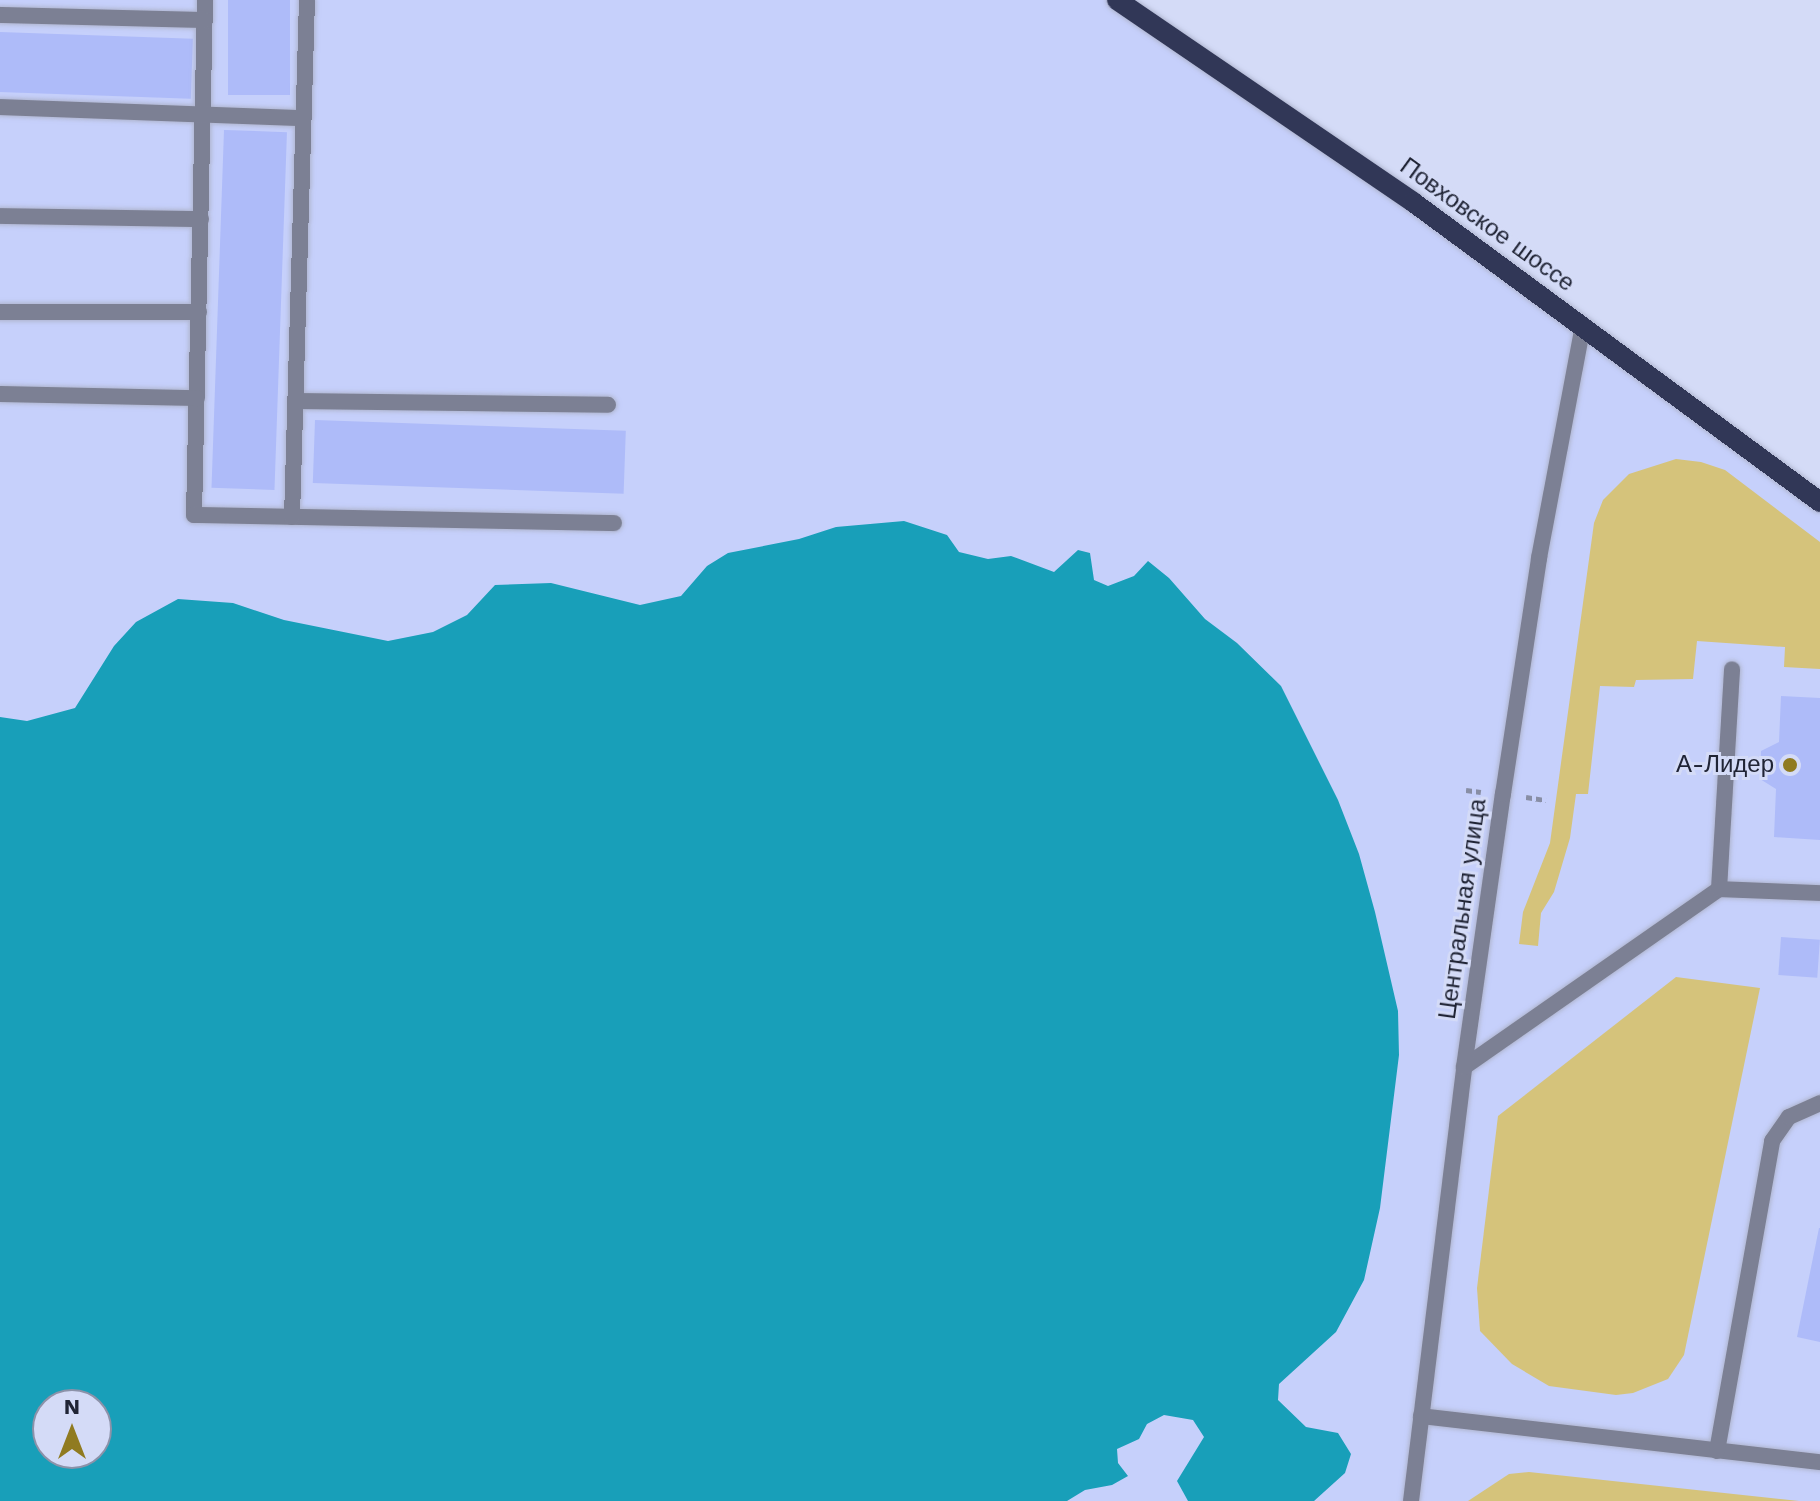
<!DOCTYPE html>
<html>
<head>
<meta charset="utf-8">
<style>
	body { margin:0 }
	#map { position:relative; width:1820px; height:1501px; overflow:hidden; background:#d4dbf7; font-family:"Work Sans",sans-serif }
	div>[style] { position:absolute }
	.built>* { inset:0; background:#c6d0fb }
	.green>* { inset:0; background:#d5c37b }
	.water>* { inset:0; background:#189fb9 }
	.building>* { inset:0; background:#aebbf9; transform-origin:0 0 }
	.path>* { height:5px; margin-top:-2.5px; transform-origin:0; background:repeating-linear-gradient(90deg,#888ea5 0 6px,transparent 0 10px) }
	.roads { filter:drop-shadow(0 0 2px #b0b6d0) drop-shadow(0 0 2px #b0b6d0) }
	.service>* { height:16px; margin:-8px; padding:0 8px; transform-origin:8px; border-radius:8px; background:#7c8094 }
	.tertiary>* { height:16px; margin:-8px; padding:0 8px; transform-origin:8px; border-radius:8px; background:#7c8094 }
	.primary>* { height:20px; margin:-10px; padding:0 10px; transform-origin:10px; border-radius:10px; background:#313757 }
	.dots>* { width:22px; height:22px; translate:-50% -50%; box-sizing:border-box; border:4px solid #d4dbf7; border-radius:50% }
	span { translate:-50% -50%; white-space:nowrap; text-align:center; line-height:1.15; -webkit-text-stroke:6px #d4dbf7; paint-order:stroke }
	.street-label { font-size:24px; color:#202435 }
	.poi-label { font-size:24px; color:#202435 }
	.right { translate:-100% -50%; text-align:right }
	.north { position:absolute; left:32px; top:1389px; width:80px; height:80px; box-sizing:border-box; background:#d4dbf7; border:2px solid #8c92a9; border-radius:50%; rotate:0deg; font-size:22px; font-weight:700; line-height:32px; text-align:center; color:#202435 }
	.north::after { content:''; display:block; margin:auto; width:28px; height:36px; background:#907b21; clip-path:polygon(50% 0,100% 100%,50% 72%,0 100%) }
</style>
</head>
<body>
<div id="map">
	<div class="built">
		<div style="clip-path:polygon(evenodd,0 0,1117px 0,1820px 502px,1820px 1501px,0 1501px,0 0,48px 1405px,96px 1405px,96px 1453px,48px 1453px,48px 1405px)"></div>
	</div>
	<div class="green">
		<div style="clip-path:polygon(1676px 459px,1701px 462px,1725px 470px,1820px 542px,1820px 669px,1784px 667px,1785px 647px,1697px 641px,1693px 679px,1636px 680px,1634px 687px,1600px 686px,1588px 794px,1576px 794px,1570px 838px,1554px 892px,1541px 913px,1538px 946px,1519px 944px,1523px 912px,1550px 843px,1594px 523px,1603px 500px,1629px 474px)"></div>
		<div style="clip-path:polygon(1676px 977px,1760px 988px,1684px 1355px,1668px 1379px,1633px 1393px,1616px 1395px,1549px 1386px,1512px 1364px,1480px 1331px,1477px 1288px,1498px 1116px)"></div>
		<div style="clip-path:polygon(1529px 1472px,1799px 1501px,1468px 1501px,1509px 1474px)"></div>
	</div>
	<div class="water">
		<div style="clip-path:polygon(evenodd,904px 521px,947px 535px,959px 552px,988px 559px,1011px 556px,1054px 572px,1078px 550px,1090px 553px,1094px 580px,1108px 586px,1134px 576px,1148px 561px,1169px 578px,1205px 619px,1237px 643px,1281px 686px,1338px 800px,1359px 854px,1375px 912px,1398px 1011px,1399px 1055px,1380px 1208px,1364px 1280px,1336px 1332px,1279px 1384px,1278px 1400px,1306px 1427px,1338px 1433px,1351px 1454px,1345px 1473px,1314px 1501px,1188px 1501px,1177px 1481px,1204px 1437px,1193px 1420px,1164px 1415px,1147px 1424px,1139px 1439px,1117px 1449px,1118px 1463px,1128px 1476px,1112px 1485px,1085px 1490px,1067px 1501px,0 1501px,0 717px,27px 721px,75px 708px,114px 646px,136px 622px,178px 599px,233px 603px,284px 620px,388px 641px,433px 632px,467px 615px,495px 585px,551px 583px,640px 605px,681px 596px,707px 566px,728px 553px,799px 539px,836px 527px,904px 521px,48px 1405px,96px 1405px,96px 1453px,48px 1453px,48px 1405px)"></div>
	</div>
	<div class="building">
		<div style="left:228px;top:0;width:62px;height:95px"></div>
		<div style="left:0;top:32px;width:193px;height:60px;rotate:2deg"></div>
		<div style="left:224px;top:130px;width:63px;height:358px;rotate:2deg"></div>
		<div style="left:315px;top:420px;width:311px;height:63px;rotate:2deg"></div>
		<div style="clip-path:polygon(1781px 696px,1820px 698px,1820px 840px,1774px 837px,1776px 789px,1760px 779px,1761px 751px,1779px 742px)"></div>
		<div style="left:1781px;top:937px;width:39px;height:38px;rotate:4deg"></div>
		<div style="clip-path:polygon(1819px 1228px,1820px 1228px,1820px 1342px,1797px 1337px)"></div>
	</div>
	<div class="path">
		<div style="left:1466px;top:790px;width:15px;rotate:8deg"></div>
		<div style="left:1526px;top:797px;width:20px;rotate:9deg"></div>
	</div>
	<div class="roads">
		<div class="service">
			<div style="left:205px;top:0;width:515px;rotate:91.22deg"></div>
			<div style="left:194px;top:515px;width:420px;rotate:1.1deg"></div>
			<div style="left:0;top:15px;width:205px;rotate:1.4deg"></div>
			<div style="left:0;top:107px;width:303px;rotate:2.1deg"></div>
			<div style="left:0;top:216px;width:201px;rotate:0.9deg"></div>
			<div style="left:0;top:312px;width:199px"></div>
			<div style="left:0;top:394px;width:197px;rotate:1.2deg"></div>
			<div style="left:295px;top:401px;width:313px;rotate:0.7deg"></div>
			<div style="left:292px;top:517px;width:517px;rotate:-88.34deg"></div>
			<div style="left:1719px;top:889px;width:220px;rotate:-86.6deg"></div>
			<div style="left:1464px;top:1067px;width:311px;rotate:-34.9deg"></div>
			<div style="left:1719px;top:889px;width:101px;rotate:2.3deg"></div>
			<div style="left:1421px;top:1416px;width:402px;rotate:6.6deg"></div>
			<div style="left:1717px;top:1451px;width:315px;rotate:-79.9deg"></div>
			<div style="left:1772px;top:1141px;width:29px;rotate:-55deg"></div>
			<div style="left:1789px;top:1117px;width:34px;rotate:-24deg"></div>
		</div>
		<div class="tertiary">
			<div style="left:1411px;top:1501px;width:437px;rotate:-83deg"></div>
			<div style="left:1464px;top:1067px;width:276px;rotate:-81.9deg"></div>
			<div style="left:1503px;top:794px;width:239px;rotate:-81.3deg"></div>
			<div style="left:1539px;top:558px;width:236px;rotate:-79.3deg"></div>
		</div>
		<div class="primary">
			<div style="left:1117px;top:0;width:358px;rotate:34.3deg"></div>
			<div style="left:1413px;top:202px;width:506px;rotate:36.39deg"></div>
		</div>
	</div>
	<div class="dots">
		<div style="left:1790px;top:765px;background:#907b21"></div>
	</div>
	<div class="street-label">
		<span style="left:1487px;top:225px;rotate:36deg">Повховское шоссе</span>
		<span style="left:1463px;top:909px;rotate:-82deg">Центральная улица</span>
	</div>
	<div class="poi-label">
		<span class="right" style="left:1774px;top:765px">А-Лидер</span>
	</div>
	<div class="north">N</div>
</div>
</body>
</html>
